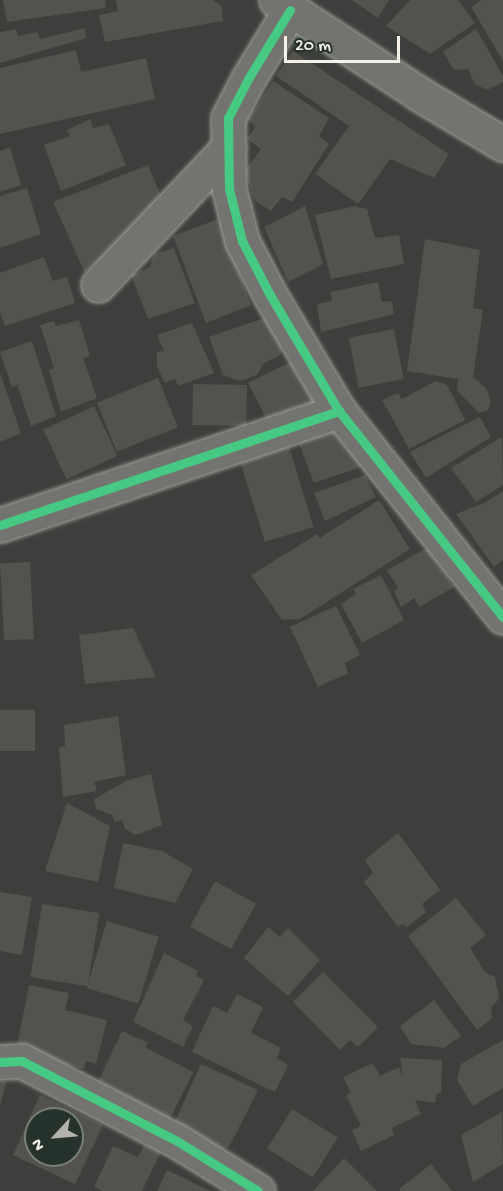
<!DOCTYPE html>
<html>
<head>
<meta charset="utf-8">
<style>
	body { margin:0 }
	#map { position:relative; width:503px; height:1191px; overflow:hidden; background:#3c3f3b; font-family:"Gochi Hand",sans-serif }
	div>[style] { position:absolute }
	.building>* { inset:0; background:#53524d; transform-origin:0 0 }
	.roads { filter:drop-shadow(0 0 2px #9fa09c) drop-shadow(0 0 2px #9fa09c) }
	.minor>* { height:33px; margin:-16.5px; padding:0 16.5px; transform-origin:16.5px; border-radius:16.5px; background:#737470 }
	.tertiary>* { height:33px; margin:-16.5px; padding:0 16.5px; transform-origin:16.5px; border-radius:16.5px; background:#737470 }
	.cycleway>* { height:9px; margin:-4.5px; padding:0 4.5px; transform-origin:4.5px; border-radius:4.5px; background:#46c982 }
	span { translate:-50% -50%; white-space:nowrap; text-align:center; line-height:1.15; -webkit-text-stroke:6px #26332d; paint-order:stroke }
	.north { position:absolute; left:24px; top:1107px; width:60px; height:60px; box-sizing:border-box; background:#26332d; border:2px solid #787f78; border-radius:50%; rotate:244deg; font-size:16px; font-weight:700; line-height:24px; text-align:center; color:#f4f1e8 }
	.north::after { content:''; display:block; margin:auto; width:21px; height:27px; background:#b4b3ab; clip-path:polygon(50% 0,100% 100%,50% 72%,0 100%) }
	.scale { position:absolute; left:284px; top:36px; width:116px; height:27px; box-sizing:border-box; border:3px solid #f4f1e8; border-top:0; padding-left:8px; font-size:18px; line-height:21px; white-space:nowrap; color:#f4f1e8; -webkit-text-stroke:4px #26332d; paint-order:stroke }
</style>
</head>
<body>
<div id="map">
	<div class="building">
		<div style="clip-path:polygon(3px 0,105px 0,106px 8px,7px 22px)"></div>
		<div style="clip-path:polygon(116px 0,213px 0,222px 6px,223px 21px,105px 42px,99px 15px,118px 11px)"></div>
		<div style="clip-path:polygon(352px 0,389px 0,378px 18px)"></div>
		<div style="clip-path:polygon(410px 0,458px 0,475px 23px,430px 54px,386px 26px)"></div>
		<div style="clip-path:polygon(481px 0,503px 0,503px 61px,471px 7px)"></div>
		<div style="clip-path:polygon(85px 28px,86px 38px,0 63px,0 32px,16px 29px,18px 36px,37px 32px,40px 39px)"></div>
		<div style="clip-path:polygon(476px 29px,503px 76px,503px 82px,487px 90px,475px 84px,468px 69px,454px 70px,443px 52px)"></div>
		<div style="clip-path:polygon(76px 50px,81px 72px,146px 58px,155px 99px,0 134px,0 68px)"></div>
		<div style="clip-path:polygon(293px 51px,449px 154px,434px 178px,390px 159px,358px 204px,315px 174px,349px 126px,276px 76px)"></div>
		<div style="clip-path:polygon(273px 81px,329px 118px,319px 136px,329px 144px,292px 202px,282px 197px,271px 211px,254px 200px,245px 171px,261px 149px,247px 139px,255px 127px,248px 119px)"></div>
		<div style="clip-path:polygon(90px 119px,93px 128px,109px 124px,126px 165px,61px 191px,44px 145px,70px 136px,67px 130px)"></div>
		<div style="clip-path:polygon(10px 147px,21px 185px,0 192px,0 151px)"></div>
		<div style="clip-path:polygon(148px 165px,162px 199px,85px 273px,53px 202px)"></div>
		<div style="clip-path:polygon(27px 188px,41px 234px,0 248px,0 196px)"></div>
		<div style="clip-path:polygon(305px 206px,323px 264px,288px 282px,264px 227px)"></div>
		<div style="clip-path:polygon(355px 206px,367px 209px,375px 238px,399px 235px,404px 264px,331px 279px,315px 215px)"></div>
		<div style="clip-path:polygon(218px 219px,225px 226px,243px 271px,239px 273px,251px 305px,206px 323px,173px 236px)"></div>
		<div style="clip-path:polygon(425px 239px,480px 250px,473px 308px,483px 310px,473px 377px,487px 389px,491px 403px,488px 410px,479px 413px,457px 391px,458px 379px,407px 371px)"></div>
		<div style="clip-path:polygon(174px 248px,195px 303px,148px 319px,131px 275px,150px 267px,154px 254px)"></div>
		<div style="clip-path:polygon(44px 257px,53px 281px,67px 277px,75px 303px,5px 326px,0 313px,0 273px)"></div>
		<div style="clip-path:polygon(378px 282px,382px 302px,392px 301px,394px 314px,321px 332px,317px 304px,332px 301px,330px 292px)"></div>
		<div style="clip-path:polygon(264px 318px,284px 347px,279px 356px,264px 363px,257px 375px,240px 381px,223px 375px,209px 337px)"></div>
		<div style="clip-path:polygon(79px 320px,90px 356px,83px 358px,97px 398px,61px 412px,49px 370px,54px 368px,40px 325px,54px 321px,56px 326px)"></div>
		<div style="clip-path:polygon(192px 323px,214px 373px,178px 386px,175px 379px,165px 383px,157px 367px,157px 352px,164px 351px,157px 335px)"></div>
		<div style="left:394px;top:329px;width:51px;height:46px;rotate:79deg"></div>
		<div style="clip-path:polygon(32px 341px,56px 416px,31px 426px,17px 385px,12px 387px,0 352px)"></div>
		<div style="clip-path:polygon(298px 358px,323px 405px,269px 424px,248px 383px)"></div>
		<div style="clip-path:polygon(0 373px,21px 433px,0 442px)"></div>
		<div style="left:158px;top:378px;width:53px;height:66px;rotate:68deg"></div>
		<div style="clip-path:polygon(436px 381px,447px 385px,465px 420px,409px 449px,382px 400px,398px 393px,402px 399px)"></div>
		<div style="left:193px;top:384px;width:54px;height:41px;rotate:1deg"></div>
		<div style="left:94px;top:406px;width:55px;height:56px;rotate:65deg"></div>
		<div style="clip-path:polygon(480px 417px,491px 437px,426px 478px,410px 452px)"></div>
		<div style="clip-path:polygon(346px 428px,364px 466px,314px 483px,298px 441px)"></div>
		<div style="clip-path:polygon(502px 437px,503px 485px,476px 502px,451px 468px)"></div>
		<div style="left:287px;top:440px;width:91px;height:51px;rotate:73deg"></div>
		<div style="clip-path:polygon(365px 475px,376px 497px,325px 521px,314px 493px)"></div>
		<div style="clip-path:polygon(503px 491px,503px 560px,494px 567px,456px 514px,486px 502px)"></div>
		<div style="clip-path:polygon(379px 500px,410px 549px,300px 619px,282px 620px,251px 575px,317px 534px,320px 538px)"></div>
		<div style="clip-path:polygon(429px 547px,454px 587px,419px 607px,414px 598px,401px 607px,394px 591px,398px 588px,387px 570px)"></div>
		<div style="left:30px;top:562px;width:77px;height:30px;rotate:87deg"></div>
		<div style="clip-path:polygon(381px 575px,404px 620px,362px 643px,341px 604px,356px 594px,353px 589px)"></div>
		<div style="clip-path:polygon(336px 606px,360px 655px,345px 663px,348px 673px,318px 687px,290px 627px)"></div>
		<div style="clip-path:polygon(133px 628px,156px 677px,85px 684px,79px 635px)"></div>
		<div style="left:0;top:710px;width:35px;height:41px"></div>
		<div style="clip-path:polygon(118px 716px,126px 775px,94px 782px,97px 791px,63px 797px,59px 748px,65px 746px,64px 725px)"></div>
		<div style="clip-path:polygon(151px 774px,162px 825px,136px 835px,125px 829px,122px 820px,115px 822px,112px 815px,96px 809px,94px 799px,128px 780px)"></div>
		<div style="clip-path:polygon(67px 803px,110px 826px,98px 882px,45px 871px)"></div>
		<div style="clip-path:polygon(398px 833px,440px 890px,422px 904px,426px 912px,407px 927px,403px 924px,398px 927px,364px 882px,373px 873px,365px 860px)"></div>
		<div style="clip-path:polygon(123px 843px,162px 851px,193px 869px,175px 903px,114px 888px)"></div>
		<div style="left:215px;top:881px;width:47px;height:52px;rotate:29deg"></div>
		<div style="clip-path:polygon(0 892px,32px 897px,22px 955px,0 951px)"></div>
		<div style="clip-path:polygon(456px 898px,486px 935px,470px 948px,485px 972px,495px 977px,499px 999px,491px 1007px,492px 1018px,477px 1030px,408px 936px)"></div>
		<div style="left:42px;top:904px;width:58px;height:74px;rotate:9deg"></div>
		<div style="left:107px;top:921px;width:54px;height:70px;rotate:17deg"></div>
		<div style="clip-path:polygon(268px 927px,280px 937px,288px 928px,320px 960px,288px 996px,244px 958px)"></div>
		<div style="clip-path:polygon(164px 953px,198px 971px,196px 976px,204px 980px,183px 1020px,193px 1026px,183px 1047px,133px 1022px)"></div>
		<div style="clip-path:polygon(323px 972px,378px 1027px,358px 1047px,350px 1040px,340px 1050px,293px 1002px)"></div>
		<div style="clip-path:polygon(29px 985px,69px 993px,65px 1010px,107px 1020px,96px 1064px,86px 1061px,84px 1069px,37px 1057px,39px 1051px,17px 1046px)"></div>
		<div style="clip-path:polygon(237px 994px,263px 1007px,251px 1033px,281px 1048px,277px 1058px,288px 1065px,275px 1092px,192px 1052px,213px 1006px,227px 1013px)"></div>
		<div style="clip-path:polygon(434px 1000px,461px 1036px,444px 1048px,411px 1044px,400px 1026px)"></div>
		<div style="clip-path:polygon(122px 1031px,148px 1043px,145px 1047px,193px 1072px,168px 1123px,96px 1086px)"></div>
		<div style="clip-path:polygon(503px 1040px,503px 1088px,473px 1106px,457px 1080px,461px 1064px)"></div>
		<div style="clip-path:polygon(400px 1058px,442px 1060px,441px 1093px,437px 1093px,435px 1103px,415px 1100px,421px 1114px,392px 1128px,394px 1135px,361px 1151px,352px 1130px,361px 1126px,346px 1095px,351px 1093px,343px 1077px,373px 1063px,380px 1076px,399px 1067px,403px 1077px)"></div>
		<div style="clip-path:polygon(201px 1064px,258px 1090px,229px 1147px,219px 1150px,172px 1128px)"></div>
		<div style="clip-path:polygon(0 1081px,6px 1082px,1px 1103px,0 1103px)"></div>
		<div style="clip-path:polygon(evenodd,40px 1095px,103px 1125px,75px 1184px,13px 1155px,40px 1095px,36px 1119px,72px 1119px,72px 1155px,36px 1155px,36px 1119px)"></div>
		<div style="left:292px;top:1109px;width:54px;height:47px;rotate:32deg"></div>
		<div style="clip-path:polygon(502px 1112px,503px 1164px,473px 1182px,461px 1135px)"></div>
		<div style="clip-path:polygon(145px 1143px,161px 1152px,142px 1191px,103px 1191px,94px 1187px,113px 1146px,138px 1157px)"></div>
		<div style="clip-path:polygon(344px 1158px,377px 1191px,313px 1191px)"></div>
		<div style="clip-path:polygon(431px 1164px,452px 1191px,401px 1191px,399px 1189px)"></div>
		<div style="clip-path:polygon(167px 1170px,210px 1191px,157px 1191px)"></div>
	</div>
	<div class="roads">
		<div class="minor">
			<div style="left:290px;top:10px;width:81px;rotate:121.3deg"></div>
			<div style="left:248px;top:79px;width:44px;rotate:117.1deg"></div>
			<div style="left:228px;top:118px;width:71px;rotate:89.2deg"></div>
			<div style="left:229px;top:189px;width:54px;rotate:76deg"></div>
			<div style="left:242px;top:241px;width:61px;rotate:62.6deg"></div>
			<div style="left:270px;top:295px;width:135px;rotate:59.3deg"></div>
			<div style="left:339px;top:411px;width:263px;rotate:51.5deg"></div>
			<div style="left:98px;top:285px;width:190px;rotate:-46.5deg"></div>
			<div style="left:0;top:525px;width:358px;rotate:-18.6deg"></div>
			<div style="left:0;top:1062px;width:22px;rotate:-3deg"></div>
			<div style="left:22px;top:1061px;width:174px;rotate:27.3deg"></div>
			<div style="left:177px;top:1141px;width:95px;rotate:31.7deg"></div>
		</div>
		<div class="tertiary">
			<div style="left:276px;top:0;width:173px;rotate:33.2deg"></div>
			<div style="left:421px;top:95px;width:96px;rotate:30.9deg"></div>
		</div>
	</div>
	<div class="cycleway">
		<div style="left:290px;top:10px;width:81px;rotate:121.3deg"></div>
		<div style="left:248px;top:79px;width:44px;rotate:117.1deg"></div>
		<div style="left:228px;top:118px;width:71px;rotate:89.2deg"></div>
		<div style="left:229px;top:189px;width:54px;rotate:76deg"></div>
		<div style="left:242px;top:241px;width:61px;rotate:62.6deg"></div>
		<div style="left:270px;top:295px;width:135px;rotate:59.3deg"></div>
		<div style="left:339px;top:411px;width:263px;rotate:51.5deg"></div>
		<div style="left:0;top:525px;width:358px;rotate:-18.6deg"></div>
		<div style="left:0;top:1062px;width:22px;rotate:-3deg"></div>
		<div style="left:22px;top:1061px;width:174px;rotate:27.3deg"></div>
		<div style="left:177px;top:1141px;width:95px;rotate:31.7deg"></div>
	</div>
	<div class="north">N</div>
	<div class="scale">20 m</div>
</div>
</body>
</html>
